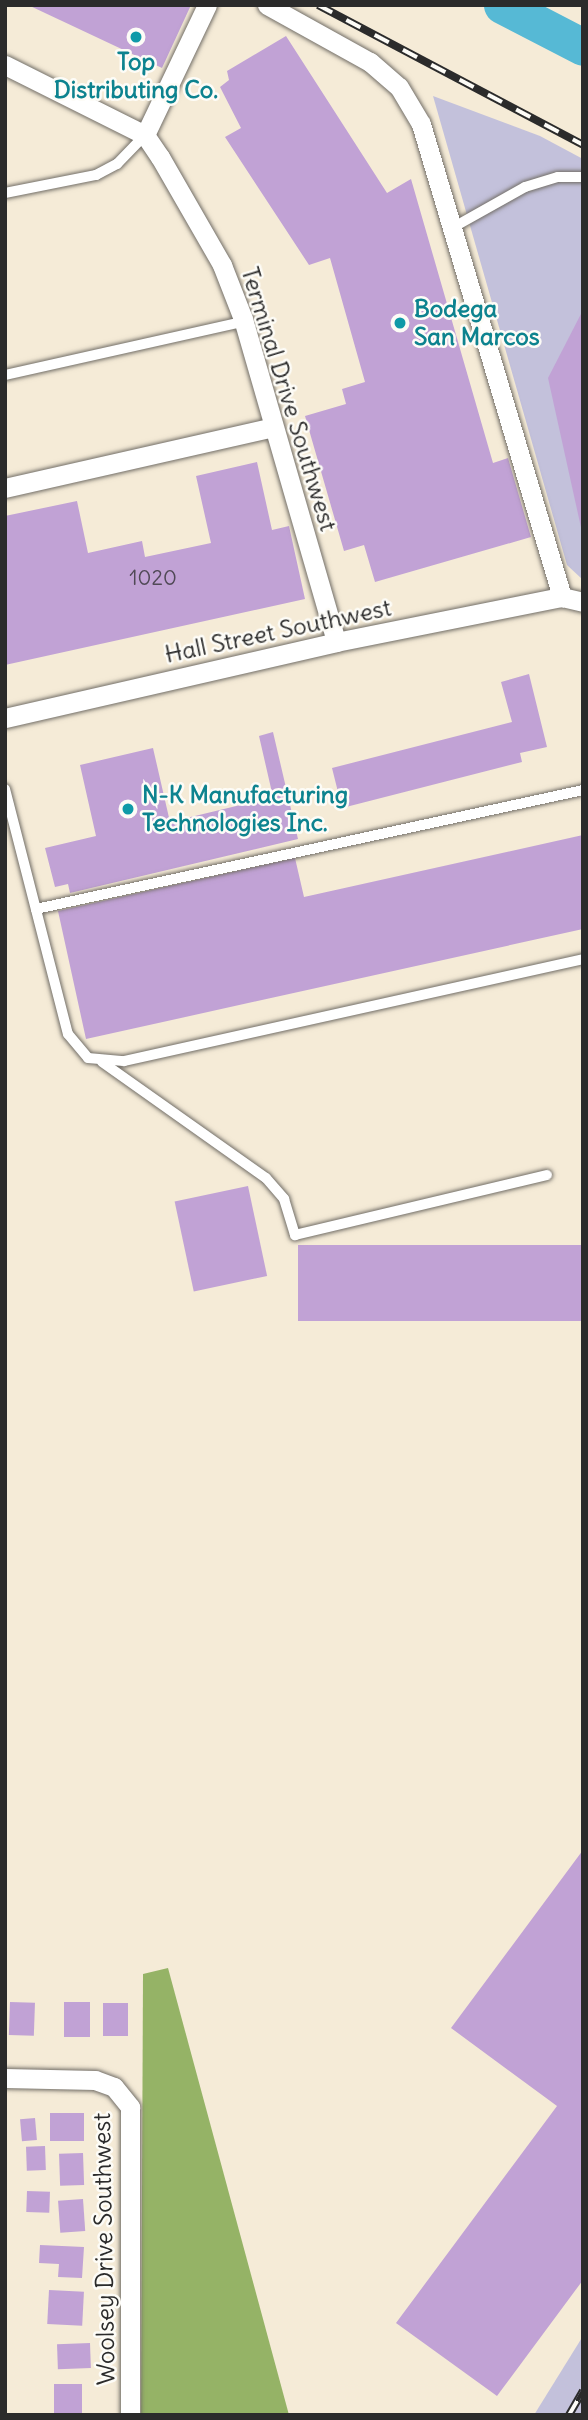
<!DOCTYPE html>
<html>
<head>
<meta charset="utf-8">
<style>
	body { margin:0 }
	#map { position:relative; width:588px; height:2420px; overflow:hidden; background:#f5ebd7; font-family:Delius,sans-serif }
	div>[style] { position:absolute }
	.industrial>* { inset:0; background:#c3c1db }
	.forest>* { inset:0; background:#95b366 }
	.river>* { height:37px; margin:-18.5px; padding:0 18.5px; transform-origin:18.5px; border-radius:18.5px; background:#56b9d5 }
	.building>* { inset:0; background:#c1a2d5; transform-origin:0 0 }
	.roads { filter:drop-shadow(0 0 2px #726e67) drop-shadow(0 0 2px #726e67) }
	.service>* { height:10px; margin:-5px; padding:0 5px; transform-origin:5px; border-radius:5px; background:#fff }
	.minor>* { height:19px; margin:-9.5px; padding:0 9.5px; transform-origin:9.5px; border-radius:9.5px; background:#fff }
	.rail>* { height:8px; margin-top:-4px; transform-origin:0; background:repeating-linear-gradient(90deg,#fdfcf7 0 16px,#2b2b2b 0 32px); box-sizing:border-box; border-block:2px solid #2b2b2b }
	.dots>* { width:19px; height:19px; translate:-50% -50%; box-sizing:border-box; border:4px solid #fdfcf7; border-radius:50% }
	span { translate:-50% -50%; white-space:nowrap; text-align:center; line-height:1.15; -webkit-text-stroke:5px #fdfcf7; paint-order:stroke }
	.number-label { font-size:21px; color:#504956 }
	.number-label span { -webkit-text-stroke-width:0 }
	.culture-label { font-size:24px; color:#0d838f; font-weight:700 }
	.left { translate:0 -50%; text-align:left }
	.street-label { font-size:24px; color:#2b2b2b }
	.frame { position:absolute; inset:0; border:7px solid #2b2b2b; pointer-events:none }
</style>
</head>
<body>
<div id="map">
	<div class="industrial">
		<div style="clip-path:polygon(433px 96px,540px 136px,583px 159px,583px 580px,567px 565px)"></div>
		<div style="clip-path:polygon(583px 2336px,583px 2415px,534px 2415px)"></div>
	</div>
	<div class="forest">
		<div style="clip-path:polygon(168px 1968px,289px 2415px,141px 2415px,143px 1974px)"></div>
	</div>
	<div class="river">
		<div style="left:502px;top:5px;width:91px;rotate:27.4deg"></div>
	</div>
	<div class="building">
		<div style="clip-path:polygon(28px 5px,191px 5px,162px 68px)"></div>
		<div style="clip-path:polygon(286px 36px,387px 193px,411px 179px,493px 463px,508px 458px,531px 537px,375px 582px,364px 545px,344px 551px,305px 416px,346px 404px,342px 389px,365px 382px,330px 258px,309px 265px,225px 137px,241px 128px,220px 87px,229px 80px,227px 71px)"></div>
		<div style="clip-path:polygon(583px 310px,583px 532px,582px 532px,548px 378px)"></div>
		<div style="clip-path:polygon(257px 462px,272px 530px,289px 526px,305px 599px,5px 665px,5px 516px,77px 501px,88px 553px,142px 541px,145px 557px,211px 543px,196px 476px)"></div>
		<div style="clip-path:polygon(529px 674px,547px 747px,520px 753px,522px 762px,342px 808px,332px 768px,512px 722px,501px 682px)"></div>
		<div style="clip-path:polygon(273px 732px,298px 839px,70px 893px,68px 884px,55px 887px,45px 848px,96px 836px,80px 765px,153px 748px,170px 822px,273px 797px,259px 736px)"></div>
		<div style="clip-path:polygon(583px 835px,583px 929px,86px 1039px,58px 911px,295px 858px,304px 897px)"></div>
		<div style="left:248px;top:1186px;width:92px;height:75px;rotate:78deg"></div>
		<div style="left:583px;top:1245px;width:76px;height:285px;rotate:90deg"></div>
		<div style="clip-path:polygon(583px 1850px,583px 2280px,497px 2396px,396px 2323px,557px 2106px,451px 2028px)"></div>
		<div style="left:10px;top:2002px;width:25px;height:33px;rotate:2deg"></div>
		<div style="left:90px;top:2002px;width:35px;height:26px;rotate:90deg"></div>
		<div style="left:103px;top:2003px;width:25px;height:33px"></div>
		<div style="left:50px;top:2113px;width:34px;height:28px"></div>
		<div style="left:35px;top:2118px;width:22px;height:15px;rotate:85deg"></div>
		<div style="left:45px;top:2146px;width:24px;height:19px;rotate:88deg"></div>
		<div style="left:83px;top:2153px;width:32px;height:24px;rotate:88deg"></div>
		<div style="left:27px;top:2191px;width:23px;height:21px;rotate:2deg"></div>
		<div style="left:83px;top:2199px;width:32px;height:25px;rotate:86deg"></div>
		<div style="clip-path:polygon(40px 2245px,84px 2247px,82px 2278px,58px 2277px,59px 2264px,39px 2263px)"></div>
		<div style="left:49px;top:2290px;width:35px;height:34px;rotate:3deg"></div>
		<div style="left:90px;top:2343px;width:25px;height:33px;rotate:88deg"></div>
		<div style="left:54px;top:2384px;width:28px;height:31px"></div>
	</div>
	<div class="roads">
		<div class="service">
			<div style="left:5px;top:193px;width:93px;rotate:-11.2deg"></div>
			<div style="left:96px;top:175px;width:24px;rotate:-28deg"></div>
			<div style="left:117px;top:164px;width:40px;rotate:-46deg"></div>
			<div style="left:452px;top:228px;width:84px;rotate:-29.3deg"></div>
			<div style="left:525px;top:187px;width:34px;rotate:-17deg"></div>
			<div style="left:558px;top:177px;width:25px"></div>
			<div style="left:5px;top:375px;width:244px;rotate:-12.6deg"></div>
			<div style="left:5px;top:789px;width:253px;rotate:75.6deg"></div>
			<div style="left:68px;top:1034px;width:31px;rotate:50deg"></div>
			<div style="left:88px;top:1058px;width:36px;rotate:5deg"></div>
			<div style="left:124px;top:1061px;width:470px;rotate:-12.5deg"></div>
			<div style="left:36px;top:909px;width:560px;rotate:-12.27deg"></div>
			<div style="left:102px;top:1062px;width:201px;rotate:35.3deg"></div>
			<div style="left:266px;top:1178px;width:28px;rotate:49deg"></div>
			<div style="left:284px;top:1199px;width:38px;rotate:73deg"></div>
			<div style="left:295px;top:1235px;width:259px;rotate:-13.4deg"></div>
		</div>
		<div class="minor">
			<div style="left:267px;top:5px;width:118px;rotate:29deg"></div>
			<div style="left:370px;top:62px;width:38px;rotate:41deg"></div>
			<div style="left:399px;top:87px;width:43px;rotate:59.3deg"></div>
			<div style="left:421px;top:124px;width:494px;rotate:73.4deg"></div>
			<div style="left:5px;top:65px;width:157px;rotate:26.6deg"></div>
			<div style="left:145px;top:135px;width:27px;rotate:56deg"></div>
			<div style="left:160px;top:157px;width:125px;rotate:60.1deg"></div>
			<div style="left:222px;top:265px;width:58px;rotate:68.7deg"></div>
			<div style="left:243px;top:319px;width:336px;rotate:73.9deg"></div>
			<div style="left:145px;top:135px;width:144px;rotate:-64.5deg"></div>
			<div style="left:5px;top:488px;width:275px;rotate:-12.8deg"></div>
			<div style="left:5px;top:718px;width:340px;rotate:-12.9deg"></div>
			<div style="left:336px;top:642px;width:230px;rotate:-11.3deg"></div>
			<div style="left:562px;top:597px;width:22px;rotate:13deg"></div>
			<div style="left:5px;top:2078px;width:90px;rotate:1.3deg"></div>
			<div style="left:95px;top:2080px;width:20px;rotate:20deg"></div>
			<div style="left:114px;top:2087px;width:26px;rotate:51deg"></div>
			<div style="left:130px;top:2107px;width:308px;rotate:90deg"></div>
		</div>
	</div>
	<div class="rail">
		<div style="left:318px;top:5px;width:300px;rotate:27.8deg"></div>
		<div style="left:569px;top:2415px;width:28px;rotate:-60deg"></div>
	</div>
	<div class="dots">
		<div style="left:136px;top:37px;background:#0f9aa8"></div>
		<div style="left:400px;top:323px;background:#0f9aa8"></div>
		<div style="left:128px;top:809px;background:#0f9aa8"></div>
	</div>
	<div class="number-label">
		<span style="left:153px;top:578px">1020</span>
	</div>
	<div class="culture-label">
		<span style="left:136px;top:76px">Top<br>Distributing Co.</span>
		<span class="left" style="left:414px;top:323px">Bodega<br>San Marcos</span>
		<span class="left" style="left:142px;top:809px">N-K Manufacturing<br>Technologies Inc.</span>
	</div>
	<div class="street-label">
		<span style="left:289px;top:399px;rotate:73deg">Terminal Drive Southwest</span>
		<span style="left:278px;top:631px;rotate:-12deg">Hall Street Southwest</span>
		<span style="left:104px;top:2249px;rotate:-91deg">Woolsey Drive Southwest</span>
	</div>
	<div class="frame"></div>
</div>
</body>
</html>
